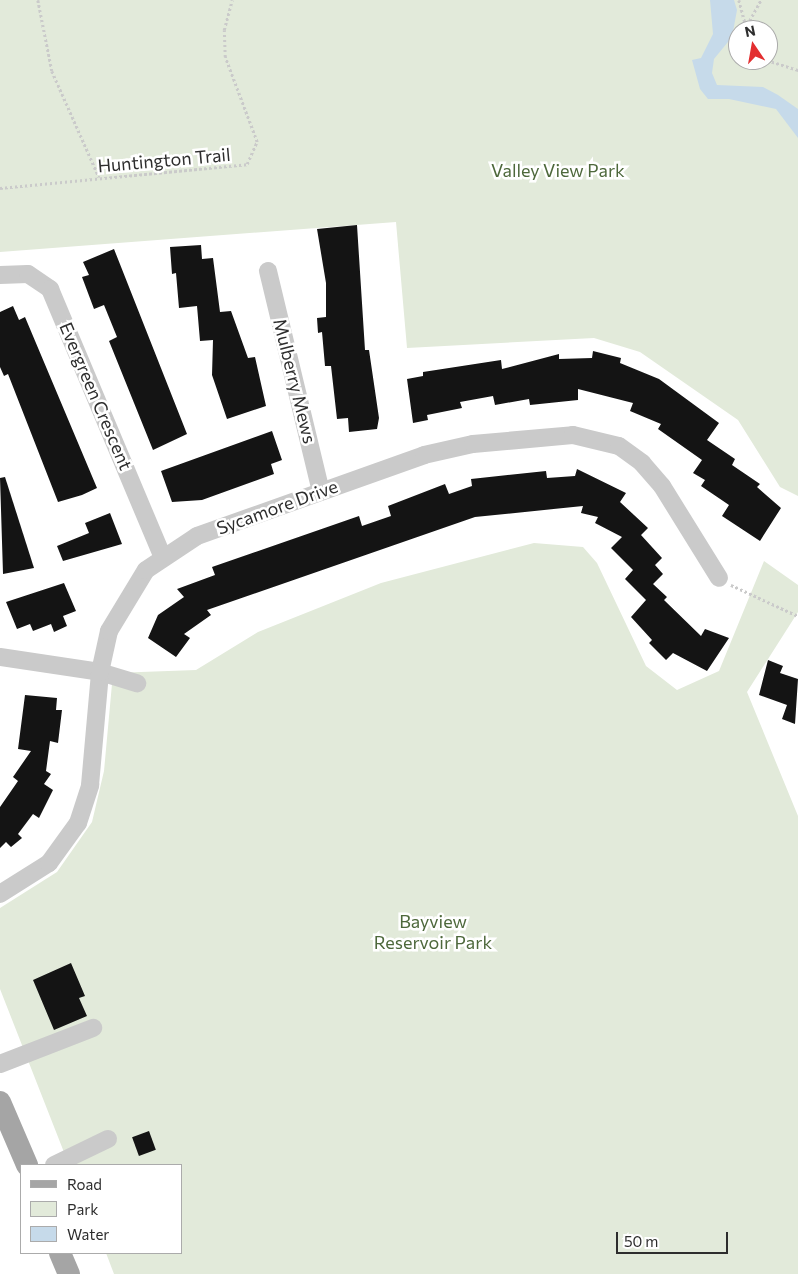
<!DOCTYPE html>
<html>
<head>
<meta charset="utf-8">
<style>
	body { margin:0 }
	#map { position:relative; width:798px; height:1274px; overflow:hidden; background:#fff; font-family:Commissioner,sans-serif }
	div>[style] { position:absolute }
	.green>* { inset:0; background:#e2eada }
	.water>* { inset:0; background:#c6daea }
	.building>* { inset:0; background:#141414; transform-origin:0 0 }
	.path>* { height:2.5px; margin-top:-1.25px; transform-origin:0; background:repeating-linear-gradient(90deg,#cacaca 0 2.5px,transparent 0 5px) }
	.minor>* { height:18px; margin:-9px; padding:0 9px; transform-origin:9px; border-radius:9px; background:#cacaca }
	.major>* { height:22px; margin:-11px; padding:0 11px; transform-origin:11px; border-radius:11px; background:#a5a5a5 }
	span { translate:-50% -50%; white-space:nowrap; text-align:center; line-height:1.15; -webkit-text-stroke:5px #fff; paint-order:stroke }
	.street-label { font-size:18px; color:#2d2d2d }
	.park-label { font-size:18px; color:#4d683b }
	.legend { position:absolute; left:20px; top:1164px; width:162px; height:90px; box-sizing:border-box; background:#fff; border:1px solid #ababab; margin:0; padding:6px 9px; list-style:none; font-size:15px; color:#2d2d2d }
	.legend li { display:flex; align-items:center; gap:10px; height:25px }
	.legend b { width:25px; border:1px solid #ababab }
	.north { position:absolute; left:728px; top:20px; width:50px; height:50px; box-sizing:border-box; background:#fff; border:1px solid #ababab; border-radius:50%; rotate:348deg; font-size:14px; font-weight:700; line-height:20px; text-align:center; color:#2d2d2d }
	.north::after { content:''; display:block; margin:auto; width:18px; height:22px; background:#e32f30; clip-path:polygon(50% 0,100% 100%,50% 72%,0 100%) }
	.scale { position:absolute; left:616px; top:1232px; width:112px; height:22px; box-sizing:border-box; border:2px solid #2d2d2d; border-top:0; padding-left:6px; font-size:15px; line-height:18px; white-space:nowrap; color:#2d2d2d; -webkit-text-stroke:4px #fff; paint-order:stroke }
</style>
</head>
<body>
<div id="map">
	<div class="green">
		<div style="clip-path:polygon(evenodd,0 0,798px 0,798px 496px,780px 487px,738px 420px,640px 352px,594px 338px,407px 348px,396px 222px,0 252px,0 0,738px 30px,768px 30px,768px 60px,738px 60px,738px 30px)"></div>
		<div style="clip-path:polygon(534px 543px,583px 547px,597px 563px,646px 666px,677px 690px,719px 671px,764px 561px,798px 585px,798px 612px,747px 692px,798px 816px,798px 1274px,114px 1274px,106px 1253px,181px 1253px,181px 1165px,69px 1165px,0 989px,0 908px,57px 872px,92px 822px,104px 771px,113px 673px,196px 670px,258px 632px,381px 583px)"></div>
	</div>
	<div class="water">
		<div style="clip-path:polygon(710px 0,734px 0,737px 10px,732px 37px,714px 59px,712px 73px,717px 85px,763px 87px,778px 95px,798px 109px,798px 138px,776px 109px,729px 99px,708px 99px,700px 89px,692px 60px,701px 58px,713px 34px)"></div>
	</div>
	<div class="building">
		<div style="clip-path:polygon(357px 225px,365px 350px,369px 350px,379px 418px,377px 429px,349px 432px,348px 418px,337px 419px,331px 366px,325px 366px,322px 332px,318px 333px,317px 318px,326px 317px,326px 283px,317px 229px)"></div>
		<div style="clip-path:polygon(201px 245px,202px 259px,213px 258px,220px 312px,231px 311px,248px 358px,255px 357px,266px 406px,227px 419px,212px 375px,213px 340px,200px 341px,197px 306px,179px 308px,176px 273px,172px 274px,170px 247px)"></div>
		<div style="clip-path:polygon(114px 249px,187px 434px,153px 450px,109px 341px,117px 337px,104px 305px,94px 309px,82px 277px,89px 275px,83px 262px)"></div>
		<div style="clip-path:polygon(13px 306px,19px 320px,25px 317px,97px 488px,82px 495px,58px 502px,8px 374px,4px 376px,0 367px,0 312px)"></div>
		<div style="clip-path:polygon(593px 351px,621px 358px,620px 363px,659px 379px,719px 423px,707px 440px,735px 459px,732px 465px,760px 484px,757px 487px,781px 508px,760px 541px,722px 516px,729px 505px,701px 486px,705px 480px,693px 473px,702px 460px,658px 429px,661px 424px,630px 411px,633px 403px,578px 389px,578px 400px,530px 405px,529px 399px,495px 405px,493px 396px,460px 402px,462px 408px,427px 415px,428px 420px,413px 423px,407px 379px,423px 376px,423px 372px,501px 360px,502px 369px,559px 354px,559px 359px,592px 358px)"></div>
		<div style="clip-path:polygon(272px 431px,282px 460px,271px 464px,274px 474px,202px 500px,172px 502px,161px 471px)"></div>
		<div style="clip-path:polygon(577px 469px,626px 493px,620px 502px,648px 528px,641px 535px,662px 558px,655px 565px,663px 574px,653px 584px,667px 597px,664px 600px,701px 636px,705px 629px,729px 638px,707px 671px,673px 653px,666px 660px,649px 643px,652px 640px,631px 617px,646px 600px,625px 579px,633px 570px,611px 548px,622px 537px,595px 523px,598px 517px,581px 513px,583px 506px,475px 517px,207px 610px,211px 615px,184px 634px,190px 638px,176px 657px,148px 638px,158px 615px,184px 597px,177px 589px,215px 575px,212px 567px,359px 516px,362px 526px,391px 516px,388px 506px,445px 484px,449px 494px,472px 486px,471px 479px,546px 471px,547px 478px,575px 476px)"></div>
		<div style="clip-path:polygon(5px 477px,34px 568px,3px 574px,0 478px)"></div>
		<div style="clip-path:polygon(110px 513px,122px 544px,63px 561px,57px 546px,89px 533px,85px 523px)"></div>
		<div style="clip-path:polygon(64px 583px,76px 611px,63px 616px,67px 626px,54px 632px,51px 624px,33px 631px,30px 624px,17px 629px,6px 602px)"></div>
		<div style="clip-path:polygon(768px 660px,783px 666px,780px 673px,798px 679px,795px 724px,782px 719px,787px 705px,759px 695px)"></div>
		<div style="clip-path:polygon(25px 695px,57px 698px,56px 710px,62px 710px,58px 743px,50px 741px,46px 771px,51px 774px,44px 784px,53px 790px,39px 818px,33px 814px,18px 834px,22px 838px,11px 847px,6px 842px,0 848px,0 807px,18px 781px,13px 777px,31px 751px,18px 749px)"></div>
		<div style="clip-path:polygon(71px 963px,85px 996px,79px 998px,87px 1016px,54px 1030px,33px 980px)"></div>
		<div style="left:149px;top:1131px;width:20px;height:18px;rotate:70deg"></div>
	</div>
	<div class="path">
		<div style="left:38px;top:0;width:72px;rotate:78.8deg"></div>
		<div style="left:52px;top:71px;width:116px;rotate:66.1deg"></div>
		<div style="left:739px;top:0;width:31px;rotate:75deg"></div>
		<div style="left:747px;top:25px;width:29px;rotate:-61deg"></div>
		<div style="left:767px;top:60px;width:33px;rotate:18deg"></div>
		<div style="left:0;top:188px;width:248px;rotate:-5.5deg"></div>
		<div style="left:247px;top:164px;width:24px;rotate:-66deg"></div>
		<div style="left:257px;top:142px;width:91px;rotate:-110.6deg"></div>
		<div style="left:225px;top:57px;width:27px;rotate:-92deg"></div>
		<div style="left:224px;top:30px;width:31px;rotate:-75deg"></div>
		<div style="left:731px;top:585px;width:74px;rotate:24.8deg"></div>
	</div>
	<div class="minor">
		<div style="left:268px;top:271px;width:227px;rotate:76.5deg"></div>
		<div style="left:0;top:275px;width:28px;rotate:-2deg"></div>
		<div style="left:28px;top:274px;width:27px;rotate:34deg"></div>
		<div style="left:50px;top:289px;width:290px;rotate:67.2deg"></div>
		<div style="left:0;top:657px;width:101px;rotate:8.5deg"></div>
		<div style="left:100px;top:672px;width:39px;rotate:17deg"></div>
		<div style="left:0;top:894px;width:58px;rotate:-32.3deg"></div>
		<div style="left:49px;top:863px;width:49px;rotate:-54.1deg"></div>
		<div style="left:78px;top:823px;width:40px;rotate:-72deg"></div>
		<div style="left:90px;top:785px;width:113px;rotate:-84.9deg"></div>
		<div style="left:100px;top:672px;width:42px;rotate:-77.6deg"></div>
		<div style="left:109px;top:631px;width:71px;rotate:-58.8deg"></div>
		<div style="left:146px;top:570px;width:61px;rotate:-33.7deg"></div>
		<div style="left:197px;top:536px;width:241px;rotate:-19.6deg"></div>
		<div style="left:424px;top:455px;width:50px;rotate:-12.7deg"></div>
		<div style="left:473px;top:444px;width:100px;rotate:-5.1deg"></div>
		<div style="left:573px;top:435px;width:47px;rotate:13.4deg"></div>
		<div style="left:619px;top:446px;width:29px;rotate:36deg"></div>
		<div style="left:642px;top:463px;width:30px;rotate:49deg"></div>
		<div style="left:662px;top:486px;width:108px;rotate:58.2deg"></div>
		<div style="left:0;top:1064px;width:100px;rotate:-21.2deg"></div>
		<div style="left:54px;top:1165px;width:60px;rotate:-25.7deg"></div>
	</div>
	<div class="major">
		<div style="left:0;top:1102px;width:69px;rotate:66.8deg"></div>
		<div style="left:60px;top:1253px;width:23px;rotate:67deg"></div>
	</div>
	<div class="street-label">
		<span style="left:164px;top:160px;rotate:-5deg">Huntington Trail</span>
		<span style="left:295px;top:381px;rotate:76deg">Mulberry Mews</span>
		<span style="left:96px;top:396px;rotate:67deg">Evergreen Crescent</span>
		<span style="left:277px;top:507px;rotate:-20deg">Sycamore Drive</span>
	</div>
	<div class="park-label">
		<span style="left:558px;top:170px">Valley View Park</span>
		<span style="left:433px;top:932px">Bayview<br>Reservoir Park</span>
	</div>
	<ul class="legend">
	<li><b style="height:6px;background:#a5a5a5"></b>Road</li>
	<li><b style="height:14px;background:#e2eada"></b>Park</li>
	<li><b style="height:14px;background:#c6daea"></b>Water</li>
	</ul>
	<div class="north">N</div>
	<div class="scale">50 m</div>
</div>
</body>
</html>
